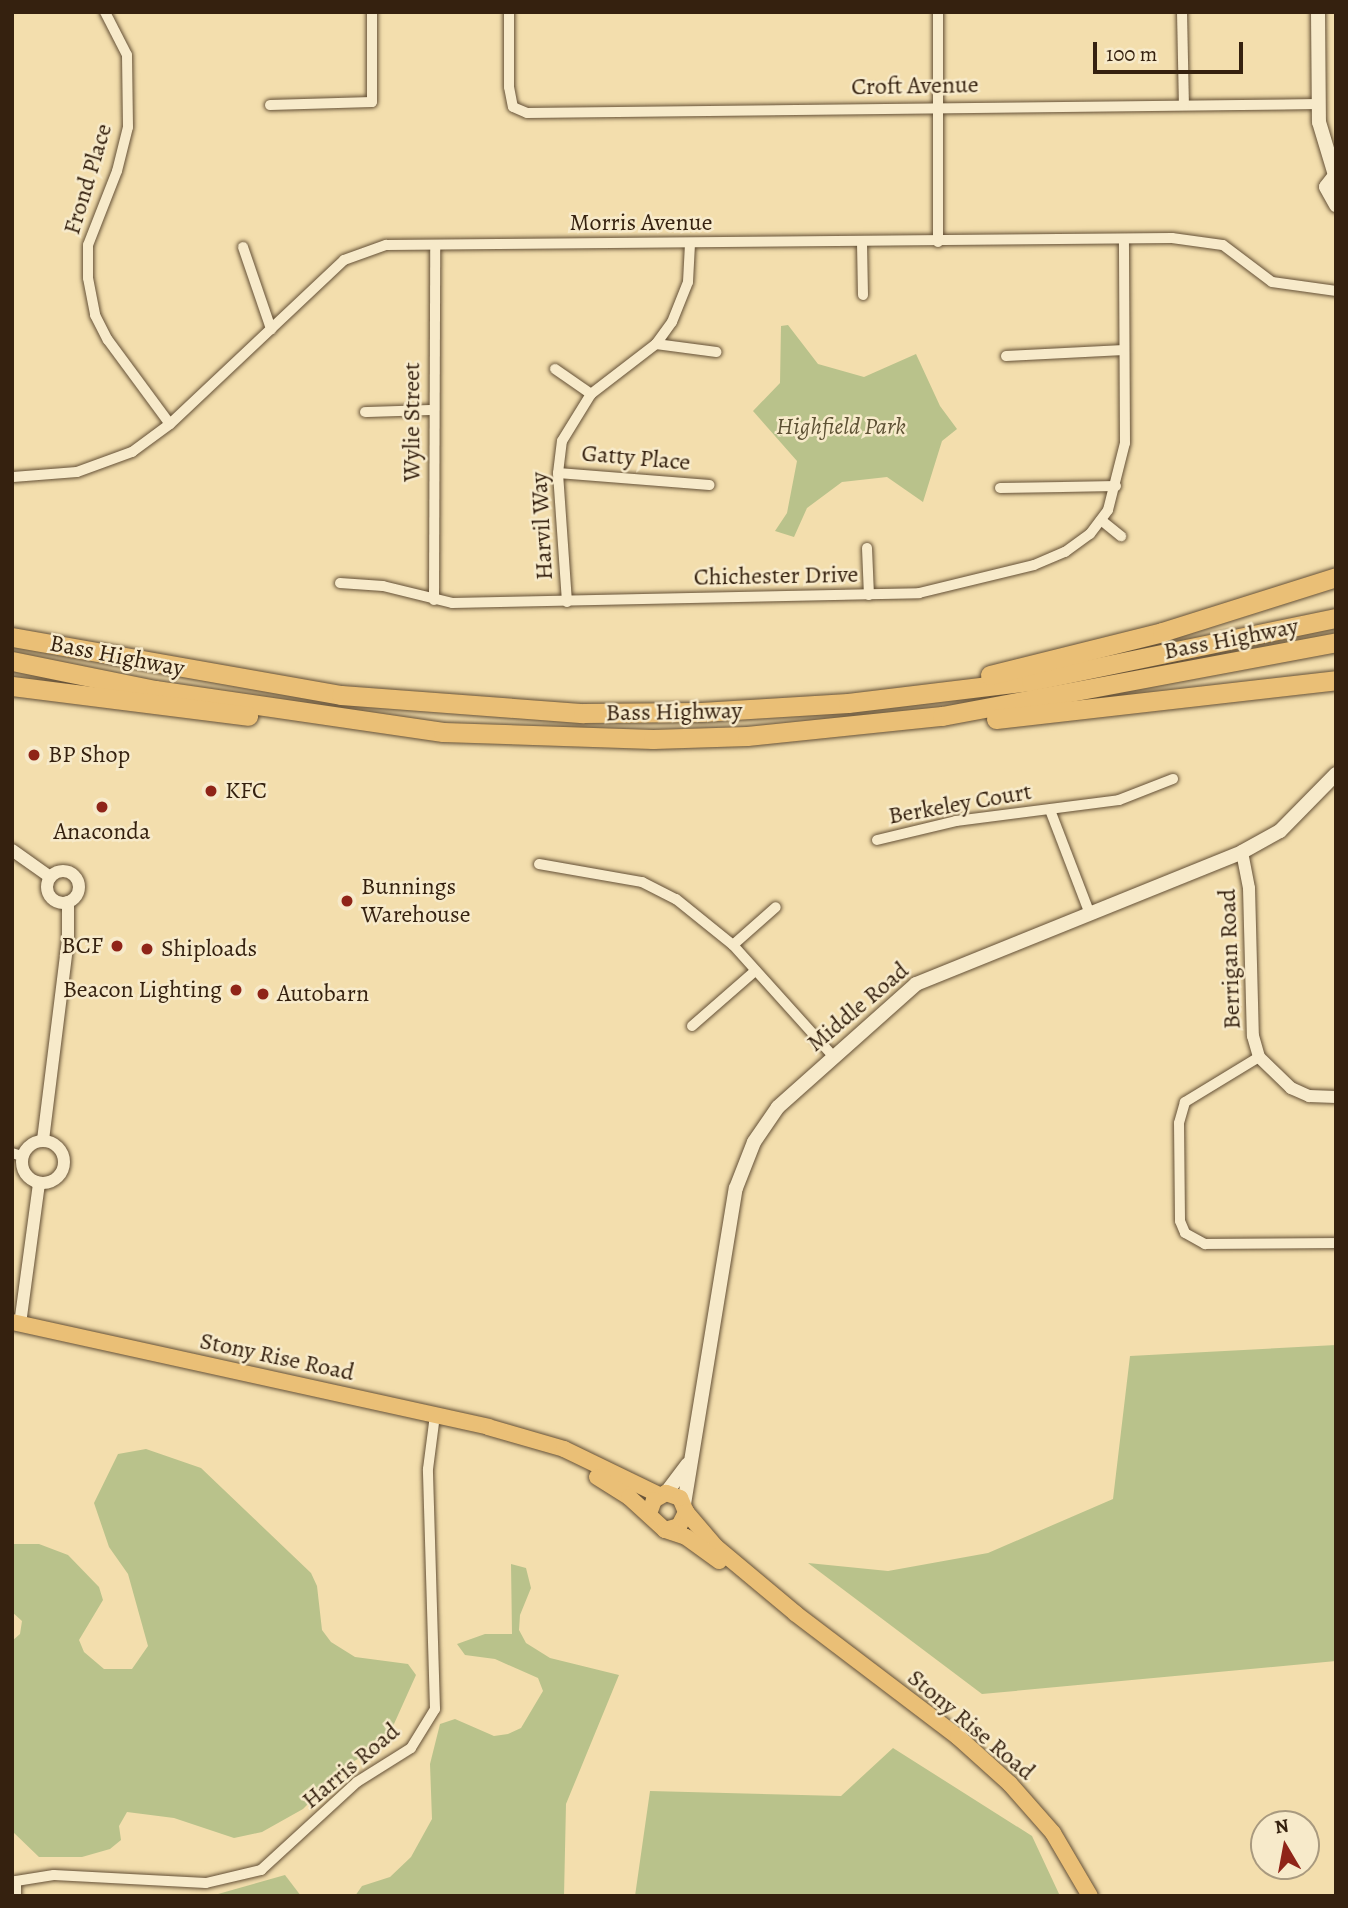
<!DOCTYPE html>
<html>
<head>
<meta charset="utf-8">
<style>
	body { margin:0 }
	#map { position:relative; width:1348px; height:1908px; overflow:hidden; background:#f3dead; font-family:Alegreya,serif }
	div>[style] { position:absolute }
	.green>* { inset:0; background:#b9c28b }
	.roads { filter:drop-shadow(0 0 2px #645036) drop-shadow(0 0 2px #645036) }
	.minor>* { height:10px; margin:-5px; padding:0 5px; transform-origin:5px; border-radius:5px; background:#f7eaca }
	.tertiary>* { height:12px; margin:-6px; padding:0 6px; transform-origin:6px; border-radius:6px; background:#f7eaca }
	.tertiary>.ring { margin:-6px; padding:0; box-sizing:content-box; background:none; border:12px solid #f7eaca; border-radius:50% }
	.secondary>* { height:14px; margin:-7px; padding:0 7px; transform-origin:7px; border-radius:7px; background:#f7eaca }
	.primary>* { height:16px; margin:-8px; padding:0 8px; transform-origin:8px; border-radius:8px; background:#eabf76 }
	.motorway>* { height:19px; margin:-9.5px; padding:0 9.5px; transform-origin:9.5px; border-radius:9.5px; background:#eabf76 }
	.dots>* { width:19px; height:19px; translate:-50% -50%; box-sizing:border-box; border:4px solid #f7eaca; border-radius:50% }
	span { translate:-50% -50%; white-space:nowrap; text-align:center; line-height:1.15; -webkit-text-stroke:5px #f7eaca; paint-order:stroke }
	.street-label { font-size:24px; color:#35210f }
	.park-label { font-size:24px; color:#5d5134; font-style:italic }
	.poi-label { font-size:24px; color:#35210f }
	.left { translate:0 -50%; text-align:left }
	.right { translate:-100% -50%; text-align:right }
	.frame { position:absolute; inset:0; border:14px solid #35210f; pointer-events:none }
	.north { position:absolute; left:1250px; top:1810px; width:70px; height:70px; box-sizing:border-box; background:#f7eaca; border:2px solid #a99a7f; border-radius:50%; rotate:350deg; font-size:19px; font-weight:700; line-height:28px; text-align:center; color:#35210f }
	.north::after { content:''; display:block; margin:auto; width:24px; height:32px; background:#8f2418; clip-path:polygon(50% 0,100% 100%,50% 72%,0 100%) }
	.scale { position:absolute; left:1093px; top:42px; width:150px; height:32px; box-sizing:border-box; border:4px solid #35210f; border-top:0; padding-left:9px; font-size:21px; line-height:24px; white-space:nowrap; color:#35210f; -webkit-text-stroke:5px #f7eaca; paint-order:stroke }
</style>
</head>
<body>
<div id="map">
	<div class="green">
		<div style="clip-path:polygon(788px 325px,818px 364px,864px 377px,916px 354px,940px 406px,957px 429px,942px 441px,923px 502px,887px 477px,842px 482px,807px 508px,794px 537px,775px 531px,787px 513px,797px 461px,753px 411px,780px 383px,781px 326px)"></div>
		<div style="clip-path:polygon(1336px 1345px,1336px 1661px,982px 1694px,808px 1563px,888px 1571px,988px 1553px,1113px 1499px,1130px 1356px)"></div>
		<div style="clip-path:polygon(146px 1449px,201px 1468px,311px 1573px,317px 1586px,322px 1630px,331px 1642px,355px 1657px,408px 1664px,416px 1675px,385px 1744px,347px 1765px,303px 1809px,262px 1832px,234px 1838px,174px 1818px,127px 1812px,119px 1826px,121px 1840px,110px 1849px,82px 1857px,39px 1857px,12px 1831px,12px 1641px,20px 1634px,22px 1621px,12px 1612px,12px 1544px,39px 1544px,68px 1555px,99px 1587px,103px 1600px,79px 1640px,84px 1652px,104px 1669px,132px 1669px,148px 1646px,128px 1574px,109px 1547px,94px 1503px,118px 1454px)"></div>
		<div style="clip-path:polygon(511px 1564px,526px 1568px,531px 1588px,520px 1615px,519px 1630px,526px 1643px,550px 1658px,619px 1675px,566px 1804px,564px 1896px,355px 1896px,362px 1886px,390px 1877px,411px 1857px,432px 1819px,430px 1764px,440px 1724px,455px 1719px,494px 1736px,508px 1734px,521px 1728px,543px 1691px,538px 1678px,495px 1659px,465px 1655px,457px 1644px,485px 1634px,512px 1634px)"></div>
		<div style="clip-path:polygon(893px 1748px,1032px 1836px,1060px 1896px,635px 1896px,650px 1791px,841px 1796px)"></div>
		<div style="clip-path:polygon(285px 1875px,301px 1896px,211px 1896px)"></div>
	</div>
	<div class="roads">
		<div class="minor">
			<div style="left:105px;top:12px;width:48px;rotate:62.9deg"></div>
			<div style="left:127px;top:55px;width:72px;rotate:89.2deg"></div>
			<div style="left:128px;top:127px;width:45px;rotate:104deg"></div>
			<div style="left:117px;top:171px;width:79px;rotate:111.4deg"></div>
			<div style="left:88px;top:245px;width:33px;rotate:90deg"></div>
			<div style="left:88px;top:278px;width:38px;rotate:79deg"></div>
			<div style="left:95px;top:315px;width:28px;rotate:63deg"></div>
			<div style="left:108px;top:340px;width:104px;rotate:53.6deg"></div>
			<div style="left:509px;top:12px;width:75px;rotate:90deg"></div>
			<div style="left:509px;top:87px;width:20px;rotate:79deg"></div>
			<div style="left:513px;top:107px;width:15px;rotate:23deg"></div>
			<div style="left:527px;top:113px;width:791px;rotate:-0.65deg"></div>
			<div style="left:1182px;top:12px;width:93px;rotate:88.8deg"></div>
			<div style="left:270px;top:105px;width:102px;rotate:-1.7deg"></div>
			<div style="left:372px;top:102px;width:90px;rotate:-90deg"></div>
			<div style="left:938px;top:242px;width:230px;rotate:-90deg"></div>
			<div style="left:862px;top:243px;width:52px;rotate:88.9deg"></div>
			<div style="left:243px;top:247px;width:87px;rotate:71.1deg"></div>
			<div style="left:656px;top:344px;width:61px;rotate:7.6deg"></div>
			<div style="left:1006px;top:356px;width:118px;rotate:-2.9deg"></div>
			<div style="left:555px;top:369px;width:44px;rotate:34.8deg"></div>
			<div style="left:365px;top:412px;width:68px;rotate:-1.7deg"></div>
			<div style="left:558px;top:473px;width:152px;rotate:4.5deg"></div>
			<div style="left:13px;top:477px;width:64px;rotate:-4.5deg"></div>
			<div style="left:77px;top:472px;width:59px;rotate:-20deg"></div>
			<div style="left:132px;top:452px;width:47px;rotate:-36.4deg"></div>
			<div style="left:170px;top:424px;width:239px;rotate:-43.3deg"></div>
			<div style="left:344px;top:260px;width:45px;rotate:-19.7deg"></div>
			<div style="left:386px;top:245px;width:786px;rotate:-0.51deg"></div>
			<div style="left:1172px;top:238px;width:51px;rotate:7.8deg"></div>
			<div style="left:1223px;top:245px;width:61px;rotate:37.1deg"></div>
			<div style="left:1272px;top:282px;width:65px;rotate:8deg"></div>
			<div style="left:1000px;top:488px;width:116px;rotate:-1deg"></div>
			<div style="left:1101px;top:520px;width:26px;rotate:39deg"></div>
			<div style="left:867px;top:548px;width:47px;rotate:87.6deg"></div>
			<div style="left:340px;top:583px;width:43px;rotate:4deg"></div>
			<div style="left:383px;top:586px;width:71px;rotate:13.8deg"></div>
			<div style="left:452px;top:603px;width:467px;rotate:-1.2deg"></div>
			<div style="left:919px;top:593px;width:118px;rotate:-13.7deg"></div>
			<div style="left:1034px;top:565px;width:34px;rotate:-23deg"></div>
			<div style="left:1065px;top:552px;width:31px;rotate:-36deg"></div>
			<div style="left:1090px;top:534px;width:30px;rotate:-53deg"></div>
			<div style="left:1108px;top:510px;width:69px;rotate:-75.8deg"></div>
			<div style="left:1125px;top:443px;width:204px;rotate:-90.3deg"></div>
			<div style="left:434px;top:600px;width:355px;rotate:-89.8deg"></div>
			<div style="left:567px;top:602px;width:129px;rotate:-94deg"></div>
			<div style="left:558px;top:473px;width:32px;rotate:-83deg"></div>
			<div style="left:562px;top:441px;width:55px;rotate:-58.3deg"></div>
			<div style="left:591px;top:394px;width:82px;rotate:-37.6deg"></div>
			<div style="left:656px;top:344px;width:27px;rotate:-54deg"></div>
			<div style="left:672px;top:322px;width:43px;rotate:-68.2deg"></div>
			<div style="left:688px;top:282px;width:38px;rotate:-87deg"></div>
			<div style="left:1050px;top:810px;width:111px;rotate:69deg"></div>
			<div style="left:877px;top:840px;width:81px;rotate:-13.5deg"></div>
			<div style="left:956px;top:821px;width:164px;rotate:-7.3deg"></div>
			<div style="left:1119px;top:800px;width:58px;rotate:-21.3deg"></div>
			<div style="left:539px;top:864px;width:105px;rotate:9.9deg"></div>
			<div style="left:642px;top:882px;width:38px;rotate:27deg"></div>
			<div style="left:676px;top:899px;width:73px;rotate:38.9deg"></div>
			<div style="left:733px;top:945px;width:148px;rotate:48deg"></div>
			<div style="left:733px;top:945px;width:57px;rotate:-41.5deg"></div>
			<div style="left:692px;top:1026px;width:84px;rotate:-41.1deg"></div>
			<div style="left:1259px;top:1057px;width:87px;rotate:148.7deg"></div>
			<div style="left:1185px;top:1102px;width:22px;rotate:106deg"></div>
			<div style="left:1179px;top:1123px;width:98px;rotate:89.4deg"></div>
			<div style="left:1180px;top:1221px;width:13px;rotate:67deg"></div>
			<div style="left:1185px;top:1233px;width:23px;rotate:29deg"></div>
			<div style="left:1205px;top:1244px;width:131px;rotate:-0.4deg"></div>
			<div style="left:12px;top:1153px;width:10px;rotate:17deg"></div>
			<div style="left:16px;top:1896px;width:15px;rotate:-90deg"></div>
			<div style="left:16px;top:1881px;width:38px;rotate:-9deg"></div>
			<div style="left:54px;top:1875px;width:152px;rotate:3deg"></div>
			<div style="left:206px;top:1883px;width:57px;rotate:-13.3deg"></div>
			<div style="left:261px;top:1870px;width:130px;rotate:-42.5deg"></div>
			<div style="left:357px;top:1782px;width:64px;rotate:-32.2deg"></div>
			<div style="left:411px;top:1748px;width:46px;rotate:-58.4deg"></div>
			<div style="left:435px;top:1709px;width:240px;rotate:-91.7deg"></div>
			<div style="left:428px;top:1469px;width:54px;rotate:-82.6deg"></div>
		</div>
		<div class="tertiary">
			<div style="left:12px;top:850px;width:47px;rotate:35.4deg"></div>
			<div style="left:1242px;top:852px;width:37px;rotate:79deg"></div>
			<div style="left:1249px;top:888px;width:148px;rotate:88.5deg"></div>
			<div style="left:1253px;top:1036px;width:22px;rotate:74deg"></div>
			<div style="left:1259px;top:1057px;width:45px;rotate:44.1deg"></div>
			<div style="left:1291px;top:1088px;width:20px;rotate:24deg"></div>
			<div style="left:1309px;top:1096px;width:27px;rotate:2deg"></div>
			<div class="ring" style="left:47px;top:871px;width:20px;height:20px"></div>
			<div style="left:43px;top:1140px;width:202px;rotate:-82.9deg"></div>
			<div style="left:68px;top:940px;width:38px;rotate:-90deg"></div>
			<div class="ring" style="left:22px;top:1141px;width:30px;height:30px"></div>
			<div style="left:20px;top:1324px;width:142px;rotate:-82.3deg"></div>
		</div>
		<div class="secondary">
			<div style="left:1318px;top:12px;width:110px;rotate:89.5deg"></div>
			<div style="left:1319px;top:122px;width:55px;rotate:73.2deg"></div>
			<div style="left:1336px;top:174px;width:16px;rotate:128deg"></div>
			<div style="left:1326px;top:187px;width:21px;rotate:61deg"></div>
			<div style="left:666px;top:1493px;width:36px;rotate:-53deg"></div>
			<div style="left:684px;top:1504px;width:320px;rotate:-80.7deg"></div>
			<div style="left:736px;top:1188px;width:49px;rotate:-68.6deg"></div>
			<div style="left:754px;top:1142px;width:42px;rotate:-55.6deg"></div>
			<div style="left:778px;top:1107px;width:185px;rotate:-41.7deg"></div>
			<div style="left:916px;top:984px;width:352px;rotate:-22deg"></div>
			<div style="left:1242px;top:852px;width:43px;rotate:-28.9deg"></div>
			<div style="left:1280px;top:831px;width:80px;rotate:-45.5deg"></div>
		</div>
		<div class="primary">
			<div style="left:12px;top:1322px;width:487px;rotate:12.4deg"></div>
			<div style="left:488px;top:1427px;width:79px;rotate:16.1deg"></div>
			<div style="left:564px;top:1449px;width:106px;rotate:25.8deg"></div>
			<div style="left:597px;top:1477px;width:38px;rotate:32deg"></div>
			<div style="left:629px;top:1497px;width:49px;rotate:42.5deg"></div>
			<div style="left:665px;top:1530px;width:15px;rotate:-16deg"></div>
			<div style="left:679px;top:1526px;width:16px;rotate:-63deg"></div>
			<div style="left:686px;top:1512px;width:15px;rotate:-113deg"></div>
			<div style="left:680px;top:1498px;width:15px;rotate:-160deg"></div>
			<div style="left:666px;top:1493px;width:14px;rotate:150deg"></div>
			<div style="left:654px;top:1500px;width:15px;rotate:110deg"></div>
			<div style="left:686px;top:1512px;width:46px;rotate:49.4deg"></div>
			<div style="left:716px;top:1547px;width:104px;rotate:39.9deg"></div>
			<div style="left:796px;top:1614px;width:203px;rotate:37.2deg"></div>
			<div style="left:958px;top:1737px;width:70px;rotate:42.1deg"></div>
			<div style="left:1010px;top:1784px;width:65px;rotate:48.7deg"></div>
			<div style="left:1053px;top:1833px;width:73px;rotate:59.6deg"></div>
			<div style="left:665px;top:1530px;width:22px;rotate:18deg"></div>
			<div style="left:686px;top:1537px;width:41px;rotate:36deg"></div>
		</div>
		<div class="motorway">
			<div style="left:12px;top:637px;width:334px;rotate:10deg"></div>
			<div style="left:341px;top:695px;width:243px;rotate:4.3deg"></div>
			<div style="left:583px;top:713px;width:118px;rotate:-0.5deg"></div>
			<div style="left:701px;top:712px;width:147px;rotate:-3.5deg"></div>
			<div style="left:848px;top:703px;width:184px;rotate:-6.9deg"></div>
			<div style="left:1031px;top:681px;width:311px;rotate:-11.7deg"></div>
			<div style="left:12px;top:661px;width:146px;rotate:11.5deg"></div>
			<div style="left:155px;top:690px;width:291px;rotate:8.3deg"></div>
			<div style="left:443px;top:732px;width:210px;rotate:1.9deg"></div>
			<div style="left:653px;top:739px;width:94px;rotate:-1.8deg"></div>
			<div style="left:747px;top:736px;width:196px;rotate:-5.9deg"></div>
			<div style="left:942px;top:716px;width:401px;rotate:-10.6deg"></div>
			<div style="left:990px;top:675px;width:177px;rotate:-14deg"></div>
			<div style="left:1162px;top:632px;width:182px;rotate:-17.5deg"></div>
			<div style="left:12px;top:686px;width:238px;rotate:7.2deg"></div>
			<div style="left:996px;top:719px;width:342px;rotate:-6.5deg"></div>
		</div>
	</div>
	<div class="dots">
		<div style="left:34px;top:755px;background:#8f2418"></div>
		<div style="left:211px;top:791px;background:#8f2418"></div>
		<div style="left:102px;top:807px;background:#8f2418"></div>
		<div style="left:347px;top:901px;background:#8f2418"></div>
		<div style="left:117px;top:946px;background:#8f2418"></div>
		<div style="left:147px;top:949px;background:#8f2418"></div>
		<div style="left:236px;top:990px;background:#8f2418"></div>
		<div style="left:263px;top:994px;background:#8f2418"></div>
	</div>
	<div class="street-label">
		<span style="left:915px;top:86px;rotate:-1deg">Croft Avenue</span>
		<span style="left:88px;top:179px;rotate:-73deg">Frond Place</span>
		<span style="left:641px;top:223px">Morris Avenue</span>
		<span style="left:412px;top:422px;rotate:-90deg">Wylie Street</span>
		<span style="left:636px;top:458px;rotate:5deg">Gatty Place</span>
		<span style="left:542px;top:526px;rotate:-93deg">Harvil Way</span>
		<span style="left:776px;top:576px;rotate:-1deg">Chichester Drive</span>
		<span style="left:1231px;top:639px;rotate:-11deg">Bass Highway</span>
		<span style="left:117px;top:656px;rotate:11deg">Bass Highway</span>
		<span style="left:674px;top:712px;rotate:-1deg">Bass Highway</span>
		<span style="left:960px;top:804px;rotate:-10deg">Berkeley Court</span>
		<span style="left:1230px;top:959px;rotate:-92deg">Berrigan Road</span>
		<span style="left:858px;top:1007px;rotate:-40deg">Middle Road</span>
		<span style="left:277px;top:1357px;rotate:12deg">Stony Rise Road</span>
		<span style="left:971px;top:1725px;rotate:40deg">Stony Rise Road</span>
		<span style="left:351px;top:1766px;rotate:-40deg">Harris Road</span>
	</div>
	<div class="park-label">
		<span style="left:841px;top:427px">Highfield Park</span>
	</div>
	<div class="poi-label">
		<span class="left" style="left:48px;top:755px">BP Shop</span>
		<span class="left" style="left:225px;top:791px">KFC</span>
		<span style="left:102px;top:832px">Anaconda</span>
		<span class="left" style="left:361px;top:901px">Bunnings<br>Warehouse</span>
		<span class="right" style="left:103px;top:946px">BCF</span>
		<span class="left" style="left:161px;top:949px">Shiploads</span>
		<span class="right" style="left:222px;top:990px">Beacon Lighting</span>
		<span class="left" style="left:277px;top:994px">Autobarn</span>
	</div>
	<div class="frame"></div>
	<div class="north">N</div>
	<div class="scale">100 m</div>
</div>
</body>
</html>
